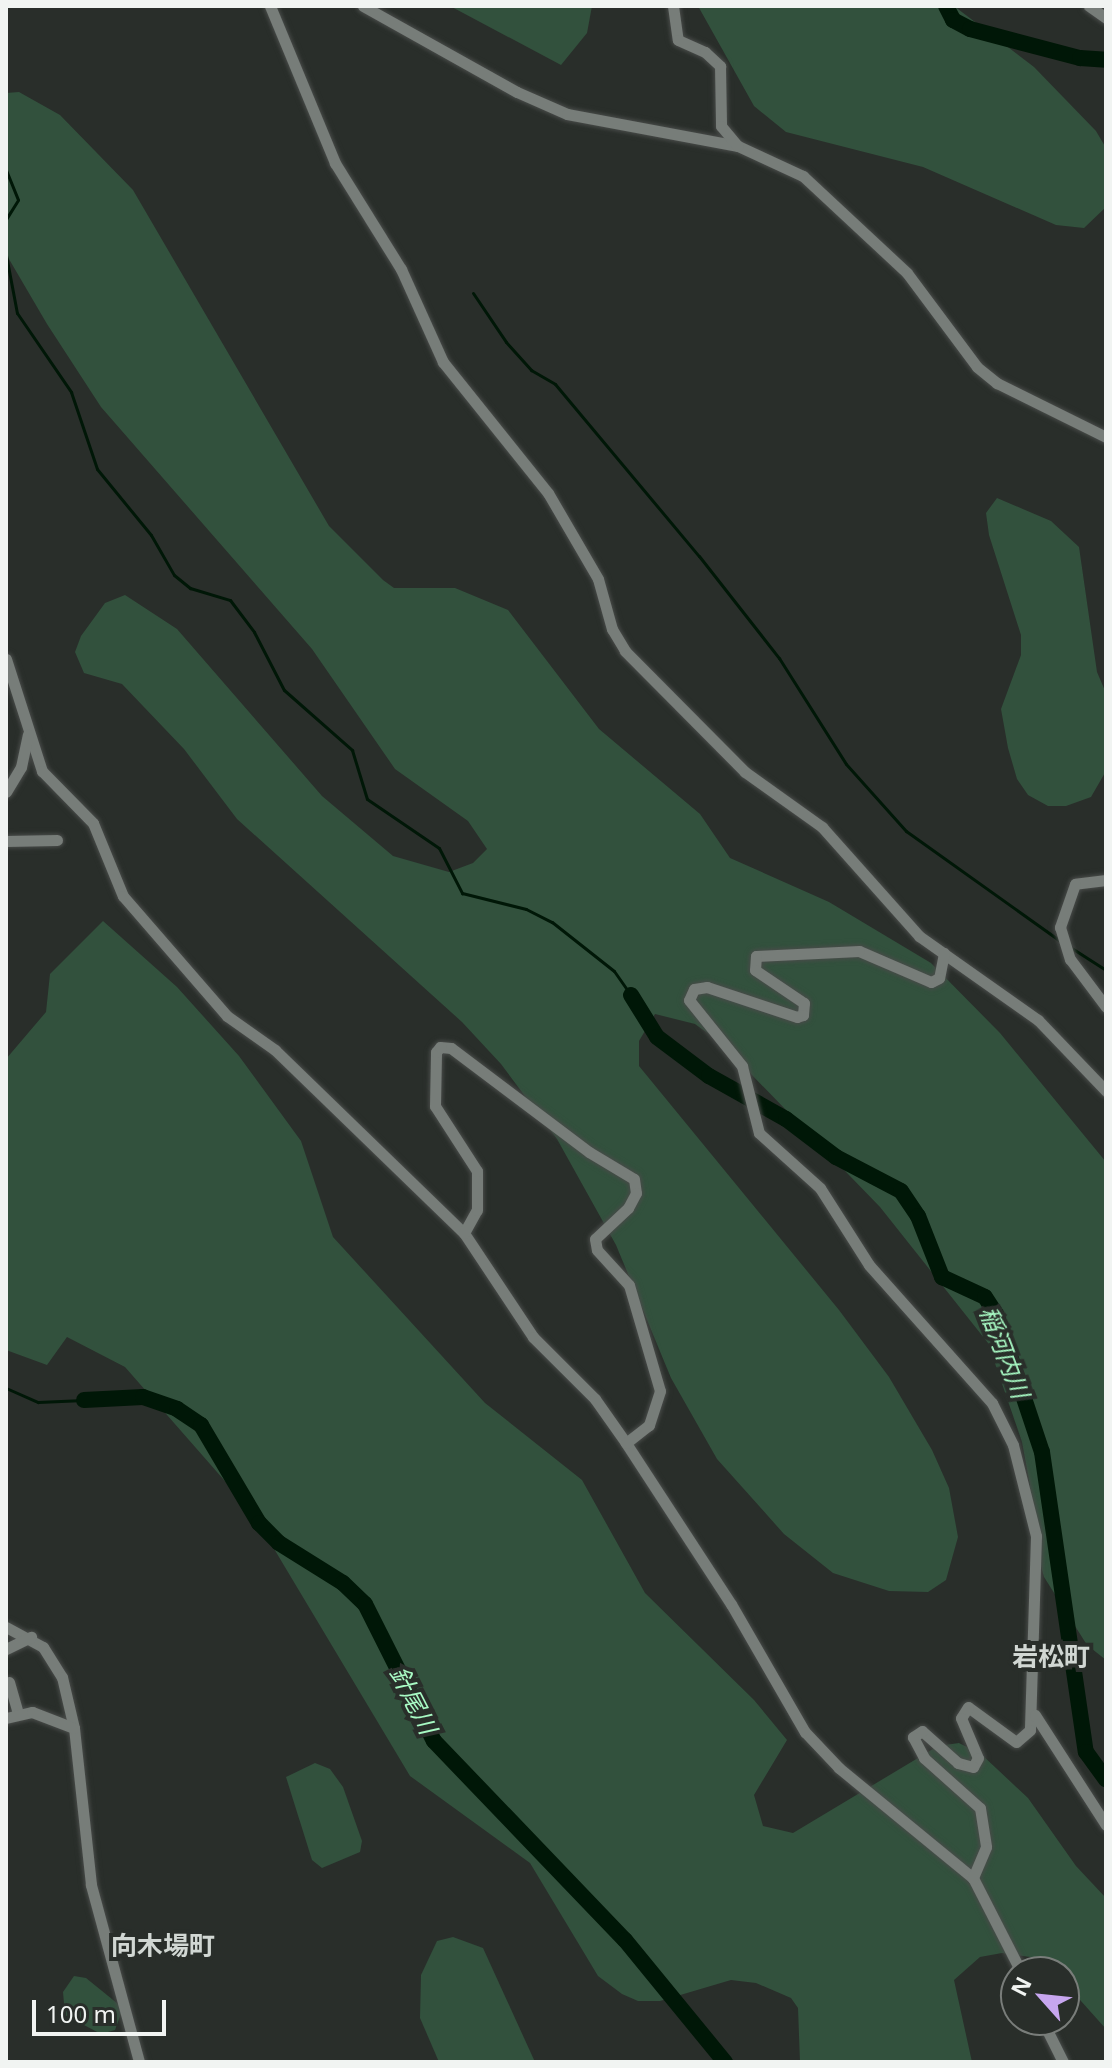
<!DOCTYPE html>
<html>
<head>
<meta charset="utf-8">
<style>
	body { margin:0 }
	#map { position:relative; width:1112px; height:2068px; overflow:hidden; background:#292e2a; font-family:"Noto Sans","Noto Sans JP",sans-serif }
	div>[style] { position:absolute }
	.green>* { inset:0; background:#32513d }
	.stream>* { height:3px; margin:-1.5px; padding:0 1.5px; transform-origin:1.5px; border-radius:1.5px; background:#001707 }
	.river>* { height:16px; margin:-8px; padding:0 8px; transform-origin:8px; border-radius:8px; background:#001707 }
	.roads { filter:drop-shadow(0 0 2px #484b49) drop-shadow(0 0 2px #484b49) }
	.street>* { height:11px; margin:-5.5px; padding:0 5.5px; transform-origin:5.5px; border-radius:5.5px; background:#777d79 }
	span { translate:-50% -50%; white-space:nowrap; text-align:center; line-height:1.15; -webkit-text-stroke:8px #292e2a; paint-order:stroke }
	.water-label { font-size:24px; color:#a8fac4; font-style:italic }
	.quarter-label { font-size:26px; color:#d1d7d3; font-weight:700 }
	.frame { position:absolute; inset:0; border:8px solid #f1f4f2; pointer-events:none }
	.north { position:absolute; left:1000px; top:1956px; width:80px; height:80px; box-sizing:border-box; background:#292e2a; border:2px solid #797d7a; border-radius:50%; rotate:297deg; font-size:22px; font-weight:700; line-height:32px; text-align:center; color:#f1f4f2 }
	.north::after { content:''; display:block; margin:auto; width:28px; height:36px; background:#c7a6ef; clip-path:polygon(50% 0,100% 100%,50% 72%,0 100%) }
	.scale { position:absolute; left:32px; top:2000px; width:134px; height:36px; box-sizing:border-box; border:4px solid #f1f4f2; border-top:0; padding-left:10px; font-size:24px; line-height:28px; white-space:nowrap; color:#f1f4f2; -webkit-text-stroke:6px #292e2a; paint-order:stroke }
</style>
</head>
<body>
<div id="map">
	<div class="green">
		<div style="clip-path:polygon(450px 6px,592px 6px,587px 33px,561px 65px)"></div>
		<div style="clip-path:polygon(698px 6px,954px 6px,1034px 67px,1096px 131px,1106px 148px,1106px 207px,1084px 228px,1056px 225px,923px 167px,786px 132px,754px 106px)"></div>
		<div style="clip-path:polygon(19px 92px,60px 115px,133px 190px,329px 526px,383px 580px,394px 588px,455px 588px,508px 610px,599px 729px,700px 814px,730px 858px,829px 902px,931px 963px,1000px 1033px,1106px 1162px,1106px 1660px,1087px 1645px,1044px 1577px,1031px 1532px,1030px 1486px,1022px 1442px,988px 1343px,880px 1207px,720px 1042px,695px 1024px,655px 1014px,639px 1041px,639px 1066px,839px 1310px,889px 1377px,932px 1450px,949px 1488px,958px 1537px,946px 1580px,928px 1592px,889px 1591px,833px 1573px,784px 1534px,717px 1459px,671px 1378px,616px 1245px,557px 1139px,501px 1064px,462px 1022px,237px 819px,184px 749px,122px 684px,84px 673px,75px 652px,81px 636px,105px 603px,125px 595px,177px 629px,322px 796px,393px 856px,449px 872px,473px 863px,487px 849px,468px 821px,395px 769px,312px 649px,101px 407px,47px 324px,6px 254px,6px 93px)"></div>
		<div style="clip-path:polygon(997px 498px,1051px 521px,1079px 547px,1097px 672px,1106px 693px,1106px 771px,1091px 797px,1066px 806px,1048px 806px,1028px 795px,1017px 779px,1008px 748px,1001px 709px,1021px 655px,1021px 635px,989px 535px,986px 513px)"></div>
		<div style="clip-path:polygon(103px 921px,177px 987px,239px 1056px,301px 1141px,333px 1237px,485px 1403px,582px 1480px,645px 1593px,754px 1700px,787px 1740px,754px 1795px,763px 1826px,793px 1833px,938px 1746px,959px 1743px,981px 1754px,1028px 1798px,1076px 1866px,1106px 1898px,1106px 2029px,1064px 1982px,1064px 1972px,1052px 1972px,1030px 1957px,1002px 1953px,980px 1957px,954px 1980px,972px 2062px,800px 2062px,798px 2008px,791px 1998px,756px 1983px,731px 1980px,660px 2001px,638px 2001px,622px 1994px,598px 1976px,530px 1863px,410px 1776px,252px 1512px,125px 1367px,67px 1337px,47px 1365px,6px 1350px,6px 1059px,46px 1012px,50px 974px)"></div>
		<div style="clip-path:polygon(315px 1763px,330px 1769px,343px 1787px,362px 1841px,360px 1852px,322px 1868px,312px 1860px,286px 1777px)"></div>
		<div style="clip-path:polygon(453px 1937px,483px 1948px,535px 2062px,439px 2062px,420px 2018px,421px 1975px,437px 1941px)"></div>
		<div style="clip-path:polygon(74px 1976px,86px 1978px,123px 2008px,115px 2030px,101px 2034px,65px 2015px,63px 1992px)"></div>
	</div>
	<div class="stream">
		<div style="left:6px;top:170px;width:32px;rotate:68deg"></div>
		<div style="left:18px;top:200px;width:22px;rotate:122deg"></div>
		<div style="left:6px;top:255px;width:59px;rotate:79.3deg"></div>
		<div style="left:17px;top:313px;width:96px;rotate:55.6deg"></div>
		<div style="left:71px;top:392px;width:81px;rotate:71.3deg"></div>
		<div style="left:97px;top:469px;width:85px;rotate:50.7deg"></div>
		<div style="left:151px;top:535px;width:46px;rotate:60.1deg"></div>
		<div style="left:174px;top:575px;width:21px;rotate:39deg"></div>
		<div style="left:190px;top:588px;width:42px;rotate:16.7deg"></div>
		<div style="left:230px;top:600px;width:40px;rotate:53deg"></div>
		<div style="left:254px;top:632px;width:65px;rotate:62.7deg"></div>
		<div style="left:284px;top:690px;width:91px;rotate:41.4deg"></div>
		<div style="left:352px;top:750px;width:51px;rotate:73deg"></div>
		<div style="left:367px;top:799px;width:87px;rotate:34.2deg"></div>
		<div style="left:439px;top:848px;width:51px;rotate:62.9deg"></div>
		<div style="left:462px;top:893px;width:66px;rotate:14deg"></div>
		<div style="left:526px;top:909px;width:29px;rotate:27deg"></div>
		<div style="left:552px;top:922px;width:79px;rotate:38.3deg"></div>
		<div style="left:614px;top:971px;width:29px;rotate:55deg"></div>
		<div style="left:473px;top:293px;width:59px;rotate:56deg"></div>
		<div style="left:506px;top:342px;width:38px;rotate:48deg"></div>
		<div style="left:531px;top:370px;width:28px;rotate:30deg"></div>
		<div style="left:555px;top:384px;width:224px;rotate:50.1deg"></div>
		<div style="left:699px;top:556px;width:130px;rotate:51.9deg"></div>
		<div style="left:779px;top:658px;width:125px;rotate:57.7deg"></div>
		<div style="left:846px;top:764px;width:90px;rotate:48.2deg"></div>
		<div style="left:906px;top:831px;width:189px;rotate:35.5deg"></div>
		<div style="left:1070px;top:947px;width:43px;rotate:32.6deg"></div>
		<div style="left:6px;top:1388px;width:35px;rotate:24deg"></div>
		<div style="left:38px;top:1402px;width:46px;rotate:-2.5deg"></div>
	</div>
	<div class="river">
		<div style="left:946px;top:6px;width:16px;rotate:63deg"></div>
		<div style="left:953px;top:20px;width:19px;rotate:28deg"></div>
		<div style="left:970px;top:29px;width:114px;rotate:14.8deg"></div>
		<div style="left:1080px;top:58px;width:26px;rotate:4deg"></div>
		<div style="left:631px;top:995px;width:49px;rotate:58.2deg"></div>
		<div style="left:657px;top:1037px;width:65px;rotate:36.9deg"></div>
		<div style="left:709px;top:1076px;width:88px;rotate:29.2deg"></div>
		<div style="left:786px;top:1119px;width:63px;rotate:37.2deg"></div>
		<div style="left:836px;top:1157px;width:73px;rotate:27.6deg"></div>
		<div style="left:901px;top:1191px;width:30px;rotate:56deg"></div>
		<div style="left:918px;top:1216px;width:66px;rotate:68.5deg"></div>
		<div style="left:942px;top:1277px;width:47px;rotate:24.9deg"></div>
		<div style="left:985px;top:1297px;width:20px;rotate:57deg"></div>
		<div style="left:996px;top:1314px;width:145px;rotate:71.6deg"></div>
		<div style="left:1042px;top:1452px;width:303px;rotate:81.7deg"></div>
		<div style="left:1086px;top:1752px;width:34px;rotate:54deg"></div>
		<div style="left:84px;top:1400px;width:59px;rotate:-2.9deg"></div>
		<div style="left:143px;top:1397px;width:36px;rotate:19deg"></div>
		<div style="left:177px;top:1409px;width:29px;rotate:34deg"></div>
		<div style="left:201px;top:1425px;width:114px;rotate:59.4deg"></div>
		<div style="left:259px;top:1523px;width:28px;rotate:45deg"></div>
		<div style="left:279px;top:1543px;width:75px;rotate:32deg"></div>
		<div style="left:343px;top:1583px;width:30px;rotate:44deg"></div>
		<div style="left:365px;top:1604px;width:153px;rotate:63.3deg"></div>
		<div style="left:434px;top:1741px;width:276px;rotate:46.2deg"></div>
		<div style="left:625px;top:1940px;width:158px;rotate:50.7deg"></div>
	</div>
	<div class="roads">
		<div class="street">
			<div style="left:270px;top:6px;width:170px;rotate:67.5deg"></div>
			<div style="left:335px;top:163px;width:125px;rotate:58.1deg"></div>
			<div style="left:401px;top:269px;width:102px;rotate:65.7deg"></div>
			<div style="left:443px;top:362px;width:168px;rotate:51.3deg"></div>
			<div style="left:548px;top:493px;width:99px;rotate:59.8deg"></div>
			<div style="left:598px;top:579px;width:52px;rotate:74.4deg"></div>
			<div style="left:612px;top:629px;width:26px;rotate:59deg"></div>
			<div style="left:625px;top:651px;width:170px;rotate:45.2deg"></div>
			<div style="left:745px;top:772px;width:95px;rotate:35.5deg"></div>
			<div style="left:822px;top:827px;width:146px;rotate:48.3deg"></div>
			<div style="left:919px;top:936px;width:146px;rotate:35.2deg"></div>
			<div style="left:1038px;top:1020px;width:98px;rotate:46.2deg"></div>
			<div style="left:363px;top:6px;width:176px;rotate:29.2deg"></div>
			<div style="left:517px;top:92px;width:55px;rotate:23.7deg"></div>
			<div style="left:567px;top:114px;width:174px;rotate:10.6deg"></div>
			<div style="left:738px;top:146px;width:72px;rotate:24.8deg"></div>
			<div style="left:803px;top:176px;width:142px;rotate:43deg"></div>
			<div style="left:907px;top:273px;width:117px;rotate:53.3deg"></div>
			<div style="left:977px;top:367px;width:26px;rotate:39deg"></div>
			<div style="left:997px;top:383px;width:122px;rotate:26.4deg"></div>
			<div style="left:673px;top:6px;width:34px;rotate:82deg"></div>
			<div style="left:678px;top:40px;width:30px;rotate:24deg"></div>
			<div style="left:705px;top:52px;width:21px;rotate:43deg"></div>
			<div style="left:720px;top:66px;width:60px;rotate:89deg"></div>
			<div style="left:721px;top:126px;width:26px;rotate:50deg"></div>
			<div style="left:1089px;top:6px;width:21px;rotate:35deg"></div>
			<div style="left:6px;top:659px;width:118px;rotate:72.2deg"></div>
			<div style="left:42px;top:771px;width:73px;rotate:45.6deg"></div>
			<div style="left:93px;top:823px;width:79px;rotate:67.7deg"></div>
			<div style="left:123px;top:896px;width:159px;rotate:49.1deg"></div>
			<div style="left:227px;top:1016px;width:59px;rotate:35.3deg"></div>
			<div style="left:275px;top:1050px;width:263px;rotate:44.1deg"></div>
			<div style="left:464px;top:1233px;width:125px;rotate:56.4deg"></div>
			<div style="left:533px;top:1337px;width:88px;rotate:45deg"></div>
			<div style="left:595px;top:1399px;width:54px;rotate:54.8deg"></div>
			<div style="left:626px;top:1443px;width:192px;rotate:56.9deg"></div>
			<div style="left:731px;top:1604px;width:148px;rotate:60deg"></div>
			<div style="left:805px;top:1732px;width:50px;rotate:46.6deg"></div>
			<div style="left:839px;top:1768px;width:173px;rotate:39.4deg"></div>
			<div style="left:973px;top:1878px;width:106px;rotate:62.9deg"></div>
			<div style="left:6px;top:792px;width:29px;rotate:-59deg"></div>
			<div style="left:21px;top:767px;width:33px;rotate:-78deg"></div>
			<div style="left:6px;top:841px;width:51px;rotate:-1.1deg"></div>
			<div style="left:1106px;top:880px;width:31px;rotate:173deg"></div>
			<div style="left:1075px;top:884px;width:46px;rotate:109.2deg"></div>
			<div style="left:1060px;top:927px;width:34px;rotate:73deg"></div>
			<div style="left:1070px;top:959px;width:60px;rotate:53.1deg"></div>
			<div style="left:944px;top:953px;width:25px;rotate:101deg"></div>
			<div style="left:939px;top:978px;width:9px;rotate:153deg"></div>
			<div style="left:931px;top:982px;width:78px;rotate:-156.7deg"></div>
			<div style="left:859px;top:951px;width:103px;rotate:177.2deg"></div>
			<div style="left:756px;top:956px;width:14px;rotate:94deg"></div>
			<div style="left:755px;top:970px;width:59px;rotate:34deg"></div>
			<div style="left:804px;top:1003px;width:12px;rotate:95deg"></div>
			<div style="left:803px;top:1015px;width:6px;rotate:162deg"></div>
			<div style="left:797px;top:1017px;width:95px;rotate:-161.6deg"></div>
			<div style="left:707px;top:987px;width:13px;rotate:171deg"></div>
			<div style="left:694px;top:989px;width:12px;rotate:114deg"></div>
			<div style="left:689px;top:1000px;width:85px;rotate:51.2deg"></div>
			<div style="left:742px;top:1066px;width:69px;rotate:75.8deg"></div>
			<div style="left:759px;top:1133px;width:82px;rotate:42deg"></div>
			<div style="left:820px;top:1188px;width:91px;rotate:57.5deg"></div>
			<div style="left:869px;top:1265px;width:185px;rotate:48.3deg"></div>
			<div style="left:992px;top:1403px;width:47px;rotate:63.4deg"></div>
			<div style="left:1013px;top:1445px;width:94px;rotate:75.8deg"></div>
			<div style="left:1036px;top:1536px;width:194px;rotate:91.8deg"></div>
			<div style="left:1030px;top:1730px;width:18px;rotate:139deg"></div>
			<div style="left:1016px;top:1742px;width:59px;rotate:-143.9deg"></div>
			<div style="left:968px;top:1707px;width:13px;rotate:122deg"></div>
			<div style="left:961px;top:1718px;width:43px;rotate:67deg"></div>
			<div style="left:978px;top:1758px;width:10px;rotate:119deg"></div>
			<div style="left:973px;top:1767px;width:16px;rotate:-165deg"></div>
			<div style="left:958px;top:1763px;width:48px;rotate:-138.4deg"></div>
			<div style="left:922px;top:1731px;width:11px;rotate:146deg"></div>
			<div style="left:913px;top:1737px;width:24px;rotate:62deg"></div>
			<div style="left:924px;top:1758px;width:75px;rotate:41.8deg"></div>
			<div style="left:980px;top:1808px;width:39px;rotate:81deg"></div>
			<div style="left:986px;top:1847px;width:34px;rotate:113deg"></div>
			<div style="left:464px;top:1233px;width:26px;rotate:-61deg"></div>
			<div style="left:477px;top:1210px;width:39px;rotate:-90deg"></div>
			<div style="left:477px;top:1171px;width:77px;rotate:-122.9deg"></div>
			<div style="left:435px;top:1106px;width:54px;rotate:-88.9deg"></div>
			<div style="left:436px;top:1052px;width:6px;rotate:-51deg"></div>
			<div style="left:440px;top:1047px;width:11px;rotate:5deg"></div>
			<div style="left:451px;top:1048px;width:173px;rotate:37deg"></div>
			<div style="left:589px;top:1152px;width:52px;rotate:31deg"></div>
			<div style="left:634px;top:1179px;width:14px;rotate:82deg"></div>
			<div style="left:636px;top:1193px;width:17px;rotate:118deg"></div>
			<div style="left:628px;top:1208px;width:45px;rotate:136.8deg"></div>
			<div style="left:595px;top:1239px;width:11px;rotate:80deg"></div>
			<div style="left:597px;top:1250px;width:47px;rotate:47.6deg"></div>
			<div style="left:629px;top:1285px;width:110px;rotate:73.7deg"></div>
			<div style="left:660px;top:1391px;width:36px;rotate:108deg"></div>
			<div style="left:649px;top:1425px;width:29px;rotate:142deg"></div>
			<div style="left:6px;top:1627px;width:42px;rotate:28.4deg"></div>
			<div style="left:43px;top:1647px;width:36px;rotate:58deg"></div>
			<div style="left:62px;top:1677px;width:52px;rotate:76.8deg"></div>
			<div style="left:74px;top:1728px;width:158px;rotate:83.8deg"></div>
			<div style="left:91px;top:1885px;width:183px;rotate:74.8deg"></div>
			<div style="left:6px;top:1649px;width:28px;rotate:-26deg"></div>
			<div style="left:9px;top:1682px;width:32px;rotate:74deg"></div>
			<div style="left:1035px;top:1715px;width:131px;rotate:57.2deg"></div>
			<div style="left:6px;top:1718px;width:27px;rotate:-13deg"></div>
			<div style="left:32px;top:1712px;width:45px;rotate:20.9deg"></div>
			<div style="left:1042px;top:2020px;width:47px;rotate:63.4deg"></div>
		</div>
	</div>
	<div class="water-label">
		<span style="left:1005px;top:1352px;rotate:69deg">稲河内川</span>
		<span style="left:414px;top:1700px;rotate:63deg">針尾川</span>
	</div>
	<div class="quarter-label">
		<span style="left:1051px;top:1657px">岩松町</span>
		<span style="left:163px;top:1946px">向木場町</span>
	</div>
	<div class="frame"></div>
	<div class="north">N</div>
	<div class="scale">100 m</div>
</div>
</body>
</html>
